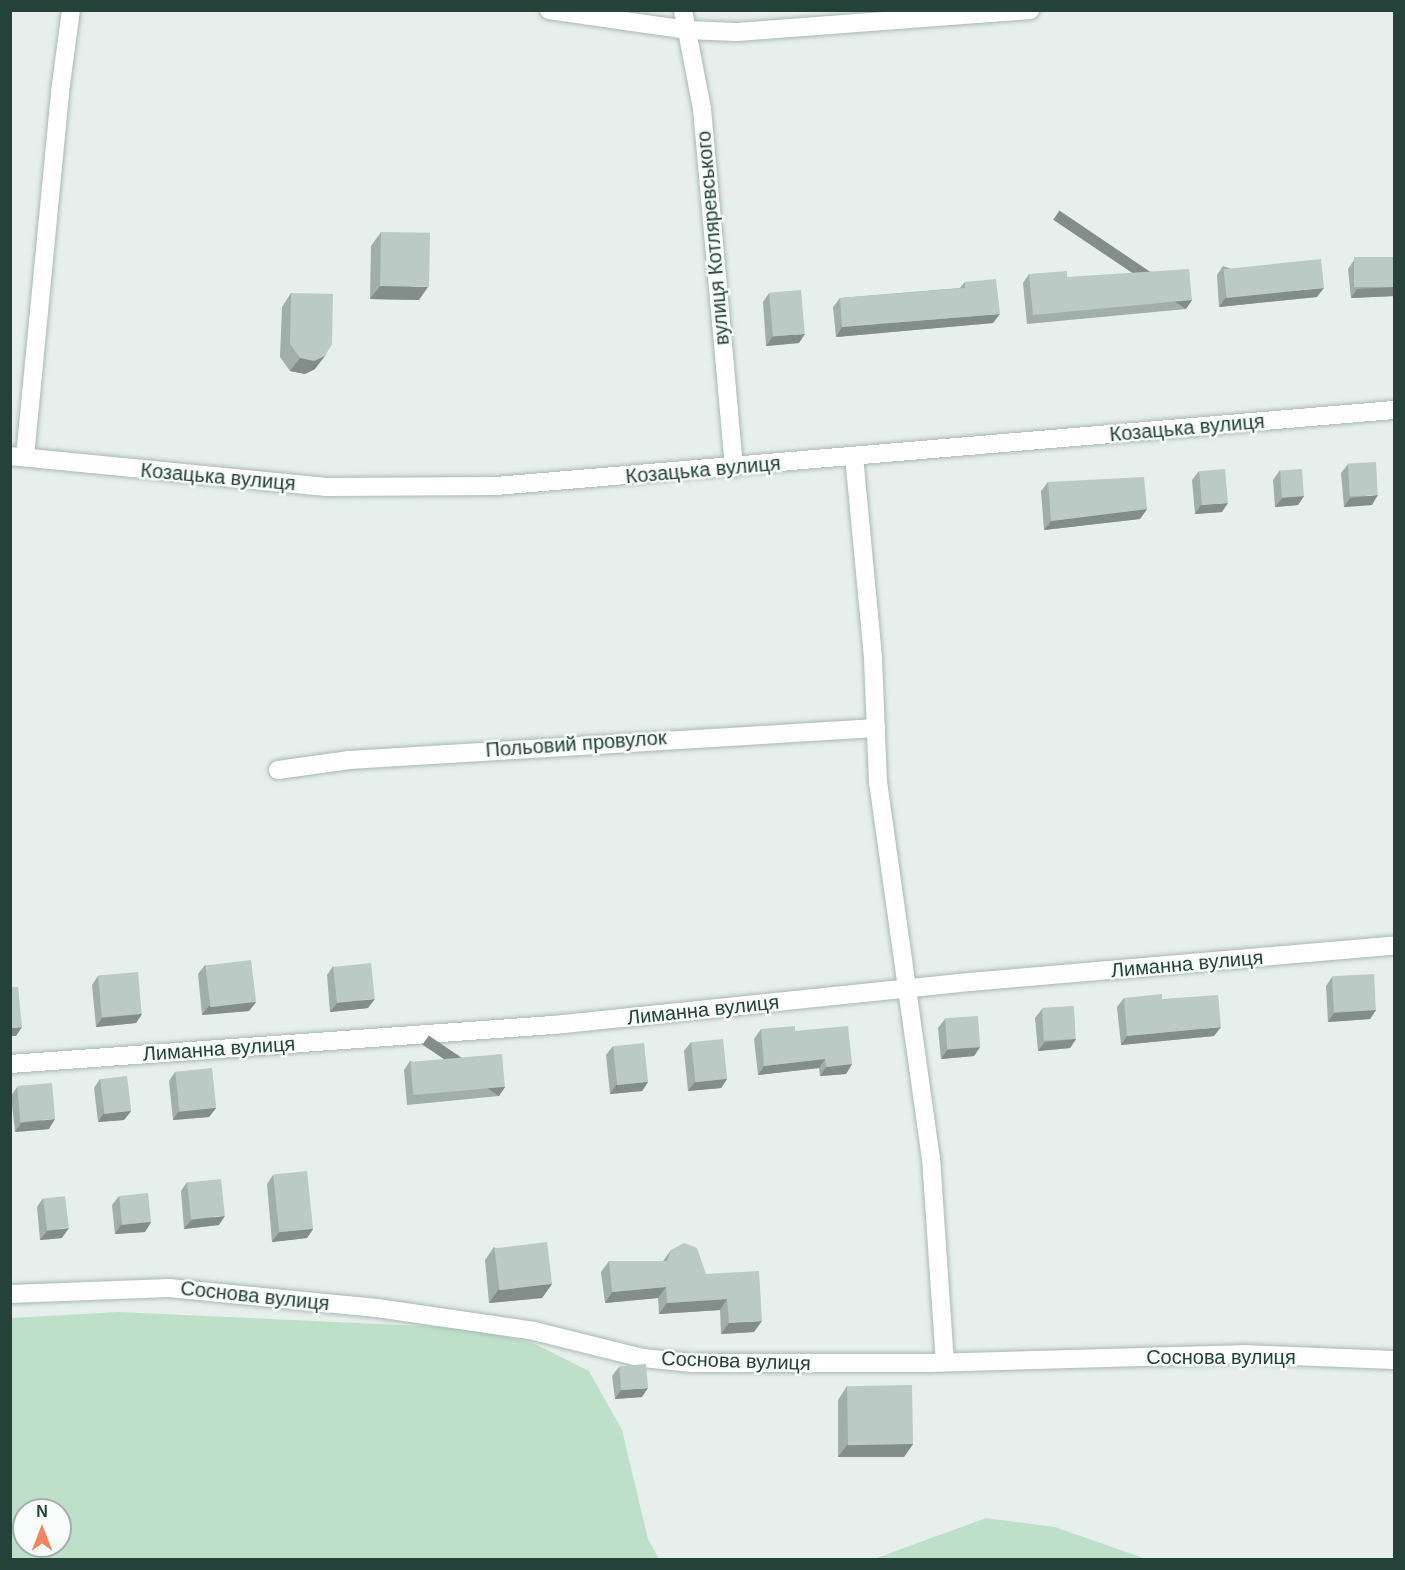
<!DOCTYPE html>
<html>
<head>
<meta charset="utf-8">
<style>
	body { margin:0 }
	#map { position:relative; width:1405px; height:1570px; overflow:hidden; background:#e6efeb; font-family:Arial,sans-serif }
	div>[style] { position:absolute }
	.green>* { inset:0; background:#bfe0c8 }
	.roads { filter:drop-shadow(0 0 2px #a8b8b2) drop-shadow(0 0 2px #a8b8b2) }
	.minor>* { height:18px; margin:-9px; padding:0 9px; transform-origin:9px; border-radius:9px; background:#fff }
	.secondary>* { height:18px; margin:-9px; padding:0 9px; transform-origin:9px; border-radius:9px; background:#fff }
	.wall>* { inset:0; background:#a1aea9 }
	.shaded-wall>* { inset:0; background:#838d89; transform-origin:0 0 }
	.building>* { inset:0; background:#bbcac4; transform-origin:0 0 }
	span { translate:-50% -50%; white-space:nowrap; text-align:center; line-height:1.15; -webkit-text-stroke:5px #f7fbf9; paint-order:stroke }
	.street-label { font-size:20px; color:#24423a }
	.frame { position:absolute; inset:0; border:12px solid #24423a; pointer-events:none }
	.north { position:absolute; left:12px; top:1498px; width:60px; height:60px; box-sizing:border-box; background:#f7fbf9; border:2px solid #a3b1ad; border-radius:50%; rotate:0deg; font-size:16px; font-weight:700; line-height:24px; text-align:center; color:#24423a }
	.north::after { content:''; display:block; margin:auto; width:21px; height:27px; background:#f4845f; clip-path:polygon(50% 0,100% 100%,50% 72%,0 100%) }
</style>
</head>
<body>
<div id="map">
	<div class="green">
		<div style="clip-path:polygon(evenodd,118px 1312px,465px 1328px,533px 1343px,589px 1371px,622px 1430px,648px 1539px,659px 1559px,11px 1560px,11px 1318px,118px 1312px,24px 1510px,60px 1510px,60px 1546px,24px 1546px,24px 1510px)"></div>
		<div style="clip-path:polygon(986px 1518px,1055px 1527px,1146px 1559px,874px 1559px)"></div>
	</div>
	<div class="roads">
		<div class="minor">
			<div style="left:549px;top:10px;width:139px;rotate:8.2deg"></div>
			<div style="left:687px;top:30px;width:50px;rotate:2.3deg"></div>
			<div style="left:737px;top:32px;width:294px;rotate:-4.3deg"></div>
			<div style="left:683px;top:10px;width:101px;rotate:79.1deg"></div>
			<div style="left:702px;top:109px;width:360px;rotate:84.9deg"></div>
			<div style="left:854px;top:456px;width:203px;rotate:84.6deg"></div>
			<div style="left:873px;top:658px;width:124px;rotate:87.7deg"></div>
			<div style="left:878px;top:782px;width:380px;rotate:82deg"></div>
			<div style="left:931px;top:1158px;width:204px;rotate:86.1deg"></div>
			<div style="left:25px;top:457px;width:367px;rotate:-84.5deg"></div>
			<div style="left:60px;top:92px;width:83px;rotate:-82.4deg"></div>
			<div style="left:278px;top:770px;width:72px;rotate:-8deg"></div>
			<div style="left:349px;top:760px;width:528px;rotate:-3.47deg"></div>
			<div style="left:10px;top:1064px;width:544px;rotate:-4.11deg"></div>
			<div style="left:553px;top:1025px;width:407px;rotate:-5.9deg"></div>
			<div style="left:958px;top:983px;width:438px;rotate:-4.9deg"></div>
			<div style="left:10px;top:1294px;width:159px;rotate:-2.2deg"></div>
			<div style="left:169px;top:1288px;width:209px;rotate:5.5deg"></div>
			<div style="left:377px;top:1308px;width:159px;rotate:8.3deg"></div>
			<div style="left:534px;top:1331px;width:112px;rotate:13.9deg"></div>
			<div style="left:643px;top:1358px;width:49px;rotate:5.8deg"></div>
			<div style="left:692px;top:1363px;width:237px"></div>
			<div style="left:929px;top:1363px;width:313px;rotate:-1.6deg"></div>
			<div style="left:1242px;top:1354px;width:152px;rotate:2.3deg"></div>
		</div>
		<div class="secondary">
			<div style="left:10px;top:456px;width:318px;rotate:5.6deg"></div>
			<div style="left:326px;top:487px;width:170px;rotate:-0.3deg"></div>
			<div style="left:496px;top:486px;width:901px;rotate:-4.84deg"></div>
		</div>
	</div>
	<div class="wall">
		<div style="clip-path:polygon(381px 232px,419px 300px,370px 299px,371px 246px)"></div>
		<div style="clip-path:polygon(1395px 257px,1395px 296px,1351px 298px,1348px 269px,1354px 260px)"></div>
		<div style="clip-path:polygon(1223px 266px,1317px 297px,1219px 307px,1217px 275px)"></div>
		<div style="clip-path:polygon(1029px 274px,1067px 277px,1192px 300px,1186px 309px,1027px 324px,1023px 283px)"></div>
		<div style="clip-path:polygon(965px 282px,993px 323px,836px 337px,833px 307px,840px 298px,960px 288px)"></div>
		<div style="clip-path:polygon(291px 293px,315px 369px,305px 374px,290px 371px,280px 357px,282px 307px)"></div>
		<div style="clip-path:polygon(769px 293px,799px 343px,766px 346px,763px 302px)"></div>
		<div style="clip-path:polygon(1348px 464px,1372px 505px,1344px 507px,1341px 473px)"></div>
		<div style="clip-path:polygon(1280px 470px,1304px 496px,1298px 505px,1275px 507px,1273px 480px)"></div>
		<div style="clip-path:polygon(1199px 471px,1222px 512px,1195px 514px,1192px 480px)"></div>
		<div style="clip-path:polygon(1048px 482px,1147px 509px,1140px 519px,1044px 530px,1041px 491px)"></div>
		<div style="clip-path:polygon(205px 965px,256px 1002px,249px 1011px,202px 1015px,198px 974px)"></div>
		<div style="clip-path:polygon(333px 966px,368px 1008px,330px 1012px,327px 975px)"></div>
		<div style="clip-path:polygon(98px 976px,142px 1014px,136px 1023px,96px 1027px,92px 985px)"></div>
		<div style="clip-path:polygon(1332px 977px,1376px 1010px,1370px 1019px,1328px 1022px,1326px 986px)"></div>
		<div style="clip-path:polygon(1124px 998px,1162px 999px,1214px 1036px,1121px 1045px,1117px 1007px)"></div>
		<div style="clip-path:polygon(1042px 1009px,1076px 1039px,1070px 1048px,1038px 1051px,1035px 1018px)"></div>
		<div style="clip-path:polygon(945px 1019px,980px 1047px,974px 1056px,941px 1059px,938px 1028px)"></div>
		<div style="clip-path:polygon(761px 1029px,795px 1031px,852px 1064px,846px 1074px,820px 1076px,819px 1068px,758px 1075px,754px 1039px)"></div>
		<div style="clip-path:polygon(691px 1042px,727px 1079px,721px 1088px,688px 1091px,684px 1051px)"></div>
		<div style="clip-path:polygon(613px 1046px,648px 1082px,642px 1091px,610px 1094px,606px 1055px)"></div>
		<div style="clip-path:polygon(410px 1061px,505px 1087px,499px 1096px,407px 1105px,404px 1070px)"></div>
		<div style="clip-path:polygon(175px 1072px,216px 1108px,209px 1117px,173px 1120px,169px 1081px)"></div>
		<div style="clip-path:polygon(100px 1079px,131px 1111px,124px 1120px,98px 1122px,94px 1088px)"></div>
		<div style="clip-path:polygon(17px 1087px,49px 1129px,15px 1132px,11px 1096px)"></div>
		<div style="clip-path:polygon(273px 1175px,313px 1229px,307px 1238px,272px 1242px,267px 1184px)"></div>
		<div style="clip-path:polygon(187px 1182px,219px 1225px,184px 1229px,181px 1191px)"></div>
		<div style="clip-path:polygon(119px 1196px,151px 1222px,145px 1232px,115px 1234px,112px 1205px)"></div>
		<div style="clip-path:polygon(43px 1198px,62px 1238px,40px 1240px,37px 1207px)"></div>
		<div style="clip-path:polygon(494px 1247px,552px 1284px,542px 1298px,489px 1303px,485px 1260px)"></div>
		<div style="clip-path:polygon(671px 1250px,706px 1274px,754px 1332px,721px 1334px,720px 1310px,659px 1314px,658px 1298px,605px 1303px,601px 1272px,609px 1261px,663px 1261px)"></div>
		<div style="clip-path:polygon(619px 1367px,642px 1397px,615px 1399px,612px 1376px)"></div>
		<div style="clip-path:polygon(847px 1386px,913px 1444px,904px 1457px,838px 1457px,838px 1400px)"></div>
	</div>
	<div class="shaded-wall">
		<div style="clip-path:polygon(380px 286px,428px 287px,419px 300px,370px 299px)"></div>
		<div style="clip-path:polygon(1395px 287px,1395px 296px,1351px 298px,1357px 289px)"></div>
		<div style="clip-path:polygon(1324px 288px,1317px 297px,1219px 307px,1226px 297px)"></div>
		<div style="left:1192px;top:300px;width:11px;height:160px;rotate:124deg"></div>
		<div style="clip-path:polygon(1000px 314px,993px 323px,836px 337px,842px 327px)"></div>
		<div style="clip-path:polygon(805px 334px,799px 343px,766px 346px,773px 336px)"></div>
		<div style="clip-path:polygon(325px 356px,315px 369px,305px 374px,290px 371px,300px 358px)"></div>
		<div style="clip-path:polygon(1378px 495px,1372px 505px,1344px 507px,1350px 498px)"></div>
		<div style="clip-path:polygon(1304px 496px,1298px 505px,1275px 507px,1282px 498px)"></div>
		<div style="clip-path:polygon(1228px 503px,1222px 512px,1195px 514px,1201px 505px)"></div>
		<div style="clip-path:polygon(1147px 509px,1140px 519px,1044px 530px,1051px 521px)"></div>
		<div style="clip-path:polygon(375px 999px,368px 1008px,330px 1012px,337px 1003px)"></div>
		<div style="clip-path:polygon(256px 1002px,249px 1011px,202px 1015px,209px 1006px)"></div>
		<div style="clip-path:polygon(1376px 1010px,1370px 1019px,1328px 1022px,1334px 1013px)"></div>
		<div style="clip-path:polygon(142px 1014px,136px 1023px,96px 1027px,102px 1018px)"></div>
		<div style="clip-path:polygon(22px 1027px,16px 1036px,10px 1036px,10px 1028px)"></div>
		<div style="clip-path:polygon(1221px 1027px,1214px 1036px,1121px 1045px,1127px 1036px)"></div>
		<div style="clip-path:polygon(1076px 1039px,1070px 1048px,1038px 1051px,1045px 1042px)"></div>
		<div style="clip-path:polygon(980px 1047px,974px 1056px,941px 1059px,947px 1050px)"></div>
		<div style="clip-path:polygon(825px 1059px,819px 1068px,758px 1075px,764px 1066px)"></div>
		<div style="clip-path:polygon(852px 1064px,846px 1074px,820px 1076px,826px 1067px)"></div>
		<div style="clip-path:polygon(727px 1079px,721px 1088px,688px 1091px,695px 1082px)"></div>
		<div style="clip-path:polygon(648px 1082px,642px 1091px,610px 1094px,616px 1085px)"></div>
		<div style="left:505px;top:1087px;width:11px;height:92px;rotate:124deg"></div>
		<div style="clip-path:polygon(216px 1108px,209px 1117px,173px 1120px,179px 1111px)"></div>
		<div style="clip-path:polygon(131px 1111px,124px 1120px,98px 1122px,104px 1113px)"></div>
		<div style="clip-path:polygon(55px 1119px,49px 1129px,15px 1132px,21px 1123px)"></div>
		<div style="clip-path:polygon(225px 1216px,219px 1225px,184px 1229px,191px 1220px)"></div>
		<div style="clip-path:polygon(151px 1222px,145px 1232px,115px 1234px,121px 1225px)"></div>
		<div style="clip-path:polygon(69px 1228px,62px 1238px,40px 1240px,47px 1231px)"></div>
		<div style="clip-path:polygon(313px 1229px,307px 1238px,272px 1242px,279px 1232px)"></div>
		<div style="clip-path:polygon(552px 1284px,542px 1298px,489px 1303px,499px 1289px)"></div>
		<div style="clip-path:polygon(666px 1287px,658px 1298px,605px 1303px,612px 1292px)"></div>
		<div style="clip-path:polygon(727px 1299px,720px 1310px,659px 1314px,667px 1303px)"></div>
		<div style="clip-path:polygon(762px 1321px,754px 1332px,721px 1334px,729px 1323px)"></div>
		<div style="clip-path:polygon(648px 1388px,642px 1397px,615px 1399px,621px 1390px)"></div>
		<div style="clip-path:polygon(848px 1444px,913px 1444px,904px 1457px,838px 1457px)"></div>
	</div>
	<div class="building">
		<div style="left:381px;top:232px;width:49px;height:54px;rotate:1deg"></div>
		<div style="left:1395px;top:257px;width:30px;height:41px;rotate:90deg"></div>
		<div style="left:1321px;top:259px;width:29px;height:98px;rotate:84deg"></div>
		<div style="clip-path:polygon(1189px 269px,1192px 300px,1033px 315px,1029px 274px,1067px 271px,1067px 277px)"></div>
		<div style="clip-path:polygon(996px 279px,1000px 314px,842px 327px,840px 298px,965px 288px,965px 282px)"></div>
		<div style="left:801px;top:290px;width:44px;height:32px;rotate:85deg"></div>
		<div style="clip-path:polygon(291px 293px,333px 294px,332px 344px,325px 356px,314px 361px,300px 358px,290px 344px)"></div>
		<div style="left:1376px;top:462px;width:33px;height:28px;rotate:87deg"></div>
		<div style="left:1225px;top:469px;width:34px;height:26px;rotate:85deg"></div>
		<div style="left:1302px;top:469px;width:27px;height:22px;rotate:86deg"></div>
		<div style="clip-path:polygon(1144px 477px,1147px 509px,1051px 521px,1048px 482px)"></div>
		<div style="left:251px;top:960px;width:42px;height:46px;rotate:83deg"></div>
		<div style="left:371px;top:963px;width:36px;height:38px;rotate:84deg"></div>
		<div style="left:138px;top:972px;width:42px;height:40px;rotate:85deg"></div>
		<div style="left:1374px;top:974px;width:36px;height:42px;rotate:87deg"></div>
		<div style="clip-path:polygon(10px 987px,18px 987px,22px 1027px,10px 1028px)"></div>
		<div style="clip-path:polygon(1162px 994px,1162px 999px,1218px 995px,1221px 1027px,1127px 1036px,1124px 998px)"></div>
		<div style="left:1074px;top:1006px;width:33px;height:32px;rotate:87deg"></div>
		<div style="left:978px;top:1016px;width:31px;height:33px;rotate:86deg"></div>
		<div style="clip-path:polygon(795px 1026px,795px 1031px,848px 1026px,852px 1064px,826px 1067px,825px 1059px,764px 1066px,761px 1029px)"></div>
		<div style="left:723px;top:1039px;width:40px;height:32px;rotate:84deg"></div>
		<div style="left:644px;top:1043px;width:39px;height:31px;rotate:84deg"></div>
		<div style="left:502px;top:1054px;width:33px;height:92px;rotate:85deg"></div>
		<div style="left:212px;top:1068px;width:40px;height:37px;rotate:84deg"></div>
		<div style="left:127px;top:1076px;width:35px;height:27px;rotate:83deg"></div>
		<div style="left:52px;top:1083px;width:36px;height:35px;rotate:85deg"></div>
		<div style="left:307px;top:1171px;width:58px;height:34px;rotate:84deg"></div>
		<div style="left:221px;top:1179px;width:37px;height:34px;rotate:84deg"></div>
		<div style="left:148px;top:1193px;width:29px;height:29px;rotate:84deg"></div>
		<div style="left:65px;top:1196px;width:32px;height:22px;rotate:83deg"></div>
		<div style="left:547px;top:1242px;width:42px;height:53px;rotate:83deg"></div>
		<div style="clip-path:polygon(684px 1243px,697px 1248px,706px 1274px,759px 1271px,762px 1321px,729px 1323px,727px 1299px,667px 1303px,666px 1287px,612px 1292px,609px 1261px,667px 1261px,671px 1250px)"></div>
		<div style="left:646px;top:1364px;width:24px;height:27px;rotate:85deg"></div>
		<div style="left:912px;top:1385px;width:59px;height:65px;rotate:89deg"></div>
	</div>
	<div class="street-label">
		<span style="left:713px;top:238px;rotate:-95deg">вулиця Котляревського</span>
		<span style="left:1187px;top:428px;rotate:-5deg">Козацька вулиця</span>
		<span style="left:703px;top:470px;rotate:-5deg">Козацька вулиця</span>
		<span style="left:218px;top:477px;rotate:5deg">Козацька вулиця</span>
		<span style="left:576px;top:744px;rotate:-4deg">Польовий провулок</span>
		<span style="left:1187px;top:964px;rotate:-5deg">Лиманна вулиця</span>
		<span style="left:703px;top:1010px;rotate:-6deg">Лиманна вулиця</span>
		<span style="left:219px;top:1049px;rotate:-4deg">Лиманна вулиця</span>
		<span style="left:255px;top:1296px;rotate:6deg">Соснова вулиця</span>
		<span style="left:1221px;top:1357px">Соснова вулиця</span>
		<span style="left:736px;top:1361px;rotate:2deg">Соснова вулиця</span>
	</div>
	<div class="frame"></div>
	<div class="north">N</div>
</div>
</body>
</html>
